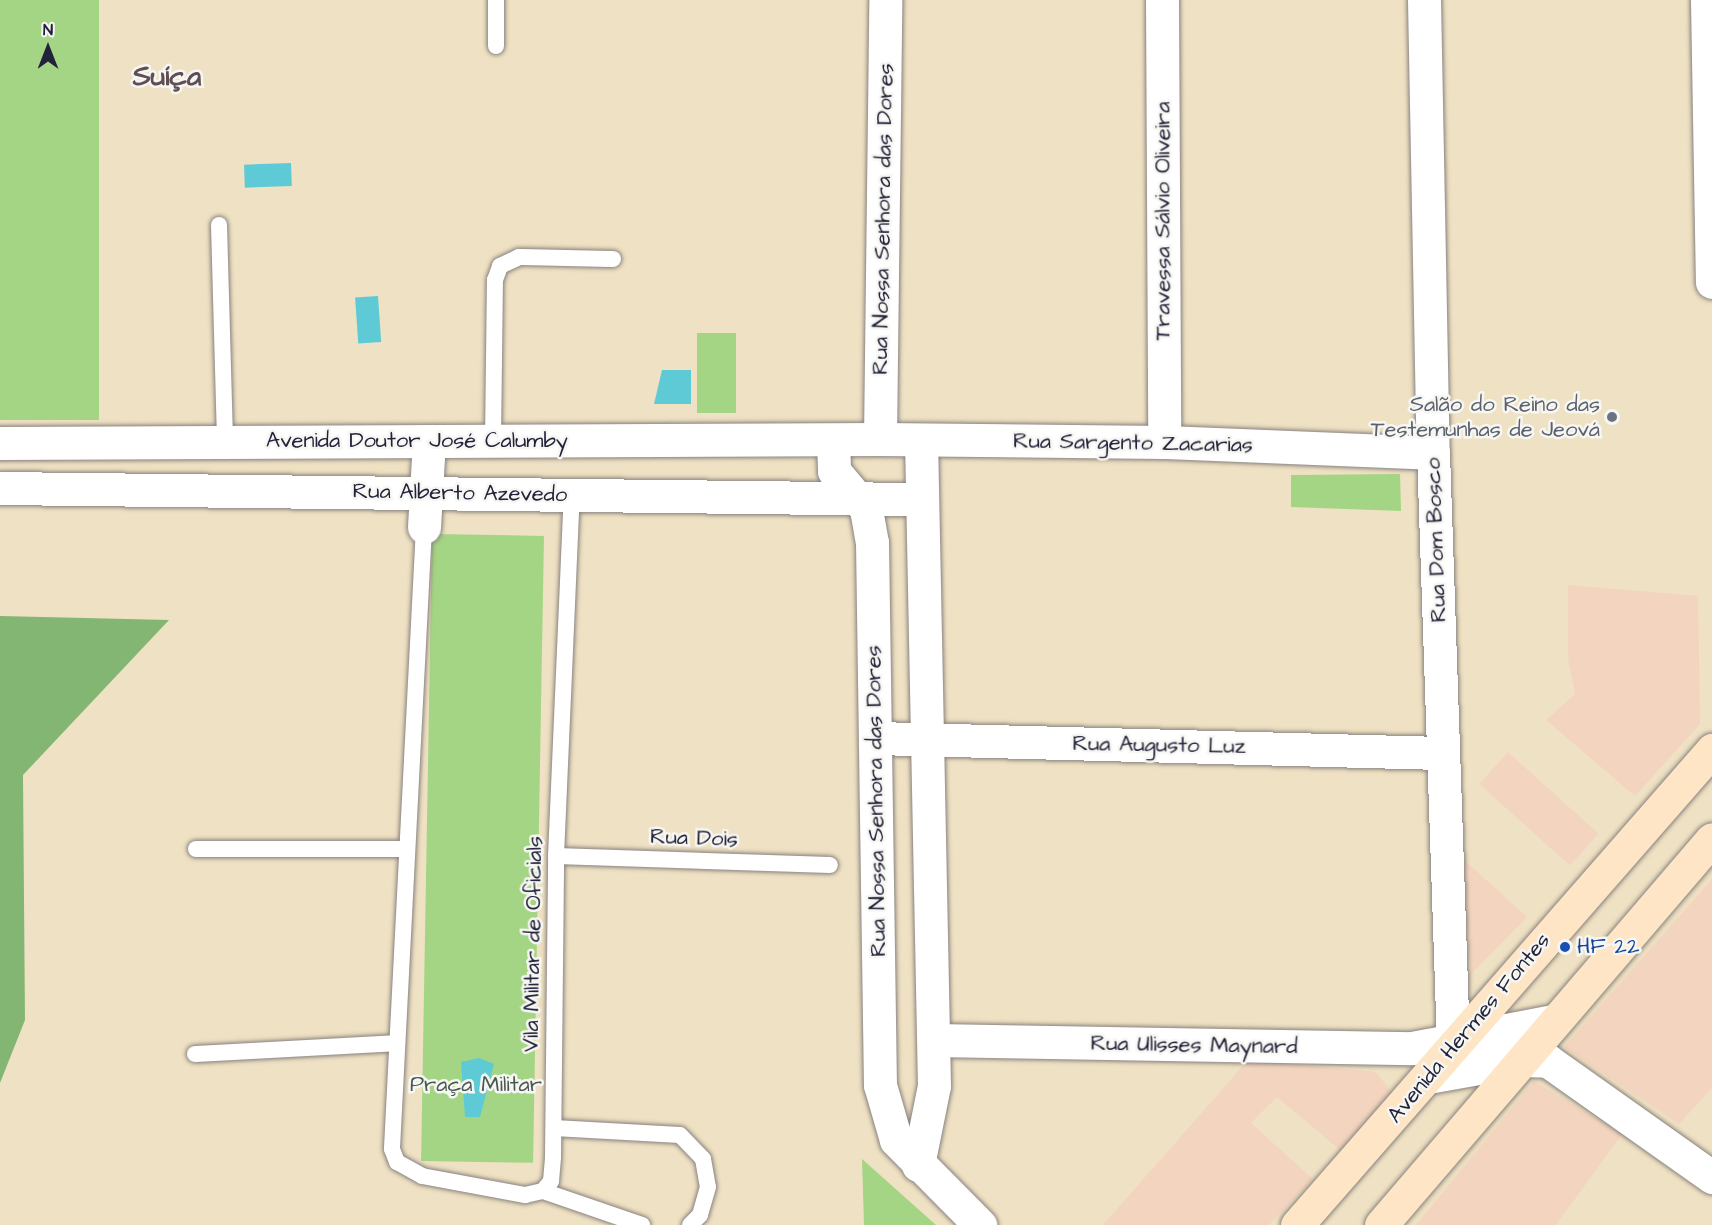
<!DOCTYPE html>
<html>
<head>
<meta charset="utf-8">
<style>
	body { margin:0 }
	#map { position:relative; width:1712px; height:1225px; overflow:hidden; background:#efe1c3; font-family:"Architects Daughter",sans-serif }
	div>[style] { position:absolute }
	.built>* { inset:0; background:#f3d4bf; transform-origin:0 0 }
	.green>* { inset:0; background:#a4d584; transform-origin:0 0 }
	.forest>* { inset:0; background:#83b672 }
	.water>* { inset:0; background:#5ecad5; transform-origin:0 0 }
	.roads { filter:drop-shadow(0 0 2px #88827f) drop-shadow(0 0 2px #88827f) }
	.lane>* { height:16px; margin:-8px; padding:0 8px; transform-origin:8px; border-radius:8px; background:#fff }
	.street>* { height:33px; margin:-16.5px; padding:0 16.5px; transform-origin:16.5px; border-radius:16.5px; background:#fff }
	.secondary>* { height:33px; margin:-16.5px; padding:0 16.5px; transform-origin:16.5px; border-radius:16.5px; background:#fde5c5 }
	.dots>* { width:16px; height:16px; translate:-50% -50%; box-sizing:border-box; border:3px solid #f6f6f2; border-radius:50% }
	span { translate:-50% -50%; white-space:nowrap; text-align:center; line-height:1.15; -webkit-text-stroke:5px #f6f6f2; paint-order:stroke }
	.street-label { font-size:22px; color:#22223b }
	.worship-label { font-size:22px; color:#5b616d }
	.right { translate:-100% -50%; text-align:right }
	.transit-label { font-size:22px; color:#164399 }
	.left { translate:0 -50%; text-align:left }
	.park-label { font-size:22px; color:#495851 }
	.district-label { font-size:28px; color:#614e54; font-weight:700 }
	.north { position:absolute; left:18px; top:18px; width:60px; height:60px; -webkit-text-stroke:4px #f6f6f2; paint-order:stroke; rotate:0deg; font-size:16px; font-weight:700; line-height:24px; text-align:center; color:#22223b }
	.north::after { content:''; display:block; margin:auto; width:21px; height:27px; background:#22223b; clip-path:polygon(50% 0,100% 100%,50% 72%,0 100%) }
</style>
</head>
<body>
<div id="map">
	<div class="built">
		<div style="clip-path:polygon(1568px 585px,1698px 596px,1700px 724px,1635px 796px,1546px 720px,1575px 694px,1568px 659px)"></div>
		<div style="left:1508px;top:752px;width:122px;height:43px;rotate:42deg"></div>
		<div style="clip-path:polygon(1461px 857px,1527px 917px,1471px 974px)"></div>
		<div style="clip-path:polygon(1712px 879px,1712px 1088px,1679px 1124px,1564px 1047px)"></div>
		<div style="clip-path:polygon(1248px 1060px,1376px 1072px,1393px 1094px,1341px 1151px,1277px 1097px,1251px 1123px,1313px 1179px,1269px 1225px,1103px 1225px)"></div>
		<div style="clip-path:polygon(1534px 1081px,1622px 1134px,1556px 1225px,1416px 1225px)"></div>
	</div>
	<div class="green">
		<div style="left:0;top:0;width:99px;height:420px"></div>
		<div style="left:697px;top:333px;width:39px;height:80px"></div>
		<div style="clip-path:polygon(1400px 474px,1401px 511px,1291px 507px,1291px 475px)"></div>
		<div style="left:432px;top:534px;width:112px;height:627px;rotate:1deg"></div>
		<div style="clip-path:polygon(862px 1159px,936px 1225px,864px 1225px)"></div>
	</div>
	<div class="forest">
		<div style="clip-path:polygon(0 616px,169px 620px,23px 775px,25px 1020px,0 1083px)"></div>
	</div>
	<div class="water">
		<div style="left:291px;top:163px;width:23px;height:47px;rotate:88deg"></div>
		<div style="left:378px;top:296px;width:46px;height:23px;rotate:86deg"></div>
		<div style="clip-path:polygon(662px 370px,691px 370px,691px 404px,654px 404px)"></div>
		<div style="clip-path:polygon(479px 1058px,494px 1064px,480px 1117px,465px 1117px,461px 1062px)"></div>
	</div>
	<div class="roads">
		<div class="lane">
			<div style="left:496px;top:46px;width:46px;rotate:-90deg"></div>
			<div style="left:219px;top:225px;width:217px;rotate:88.4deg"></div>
			<div style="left:493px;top:440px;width:160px;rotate:-89.3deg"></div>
			<div style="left:495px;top:280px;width:15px;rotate:-70deg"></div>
			<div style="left:500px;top:266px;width:21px;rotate:-25deg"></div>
			<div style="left:519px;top:257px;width:94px;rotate:1.2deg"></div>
			<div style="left:424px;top:527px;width:623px;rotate:92.95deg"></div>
			<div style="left:392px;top:1149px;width:14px;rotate:69deg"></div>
			<div style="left:397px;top:1162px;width:29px;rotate:29deg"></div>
			<div style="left:422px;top:1176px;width:105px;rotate:10.5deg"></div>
			<div style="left:525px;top:1195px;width:18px;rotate:-13deg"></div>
			<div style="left:543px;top:1191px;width:13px;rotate:-51deg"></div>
			<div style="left:551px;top:1181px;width:24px;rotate:-85deg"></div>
			<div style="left:553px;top:1157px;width:301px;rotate:-89.4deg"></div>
			<div style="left:556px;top:856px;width:362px;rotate:-87.5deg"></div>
			<div style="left:196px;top:849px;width:210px"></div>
			<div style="left:556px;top:856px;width:274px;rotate:1.9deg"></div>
			<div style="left:195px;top:1054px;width:201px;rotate:-3.1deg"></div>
			<div style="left:554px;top:1128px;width:126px;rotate:3.2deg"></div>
			<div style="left:680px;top:1135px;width:33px;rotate:46deg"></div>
			<div style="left:703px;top:1159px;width:28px;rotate:80deg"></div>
			<div style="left:708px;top:1187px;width:29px;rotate:106deg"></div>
			<div style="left:700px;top:1215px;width:14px;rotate:135deg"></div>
			<div style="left:543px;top:1191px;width:105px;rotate:19deg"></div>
		</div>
		<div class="street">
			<div style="left:1162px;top:0;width:442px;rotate:89.7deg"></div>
			<div style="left:1424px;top:0;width:453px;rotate:88.9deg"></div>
			<div style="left:1433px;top:453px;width:591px;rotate:88.06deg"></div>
			<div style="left:1707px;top:0;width:282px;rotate:89deg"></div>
			<div style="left:880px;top:439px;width:439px;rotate:-89.3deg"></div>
			<div style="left:833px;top:440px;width:31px;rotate:88deg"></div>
			<div style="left:834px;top:471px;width:50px;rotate:49.9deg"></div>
			<div style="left:866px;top:509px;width:34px;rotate:80deg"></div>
			<div style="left:872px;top:542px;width:543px;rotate:89.16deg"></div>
			<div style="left:880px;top:1085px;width:57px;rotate:73.8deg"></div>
			<div style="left:896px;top:1140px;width:120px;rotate:45.3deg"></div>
			<div style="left:0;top:443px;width:880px;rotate:-0.26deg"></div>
			<div style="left:880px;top:439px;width:284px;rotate:0.6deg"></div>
			<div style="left:1164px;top:442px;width:269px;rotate:2.3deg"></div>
			<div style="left:0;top:488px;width:920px;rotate:0.69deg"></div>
			<div style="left:424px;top:527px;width:86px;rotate:-86.7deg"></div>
			<div style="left:876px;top:738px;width:567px;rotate:1.52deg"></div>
			<div style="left:934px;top:1040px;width:478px;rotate:1deg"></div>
			<div style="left:1412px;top:1048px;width:145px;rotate:-10.8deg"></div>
			<div style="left:1428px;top:1077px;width:97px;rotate:-10.1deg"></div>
			<div style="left:1523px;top:1060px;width:25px;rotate:2deg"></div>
			<div style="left:1548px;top:1061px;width:201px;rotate:35.3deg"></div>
			<div style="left:918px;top:1165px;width:81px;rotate:-78.6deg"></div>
			<div style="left:934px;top:1086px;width:646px;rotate:-91.15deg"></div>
		</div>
		<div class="secondary">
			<div style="left:1297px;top:1225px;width:631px;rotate:-48.86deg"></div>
			<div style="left:1381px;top:1225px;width:508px;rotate:-49.39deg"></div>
		</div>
	</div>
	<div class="dots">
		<div style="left:1612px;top:417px;background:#6b7280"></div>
		<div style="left:1565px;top:947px;background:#1a4fb4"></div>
	</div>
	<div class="street-label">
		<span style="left:883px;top:219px;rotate:-89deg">Rua Nossa Senhora das Dores</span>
		<span style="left:1163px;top:221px;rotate:-90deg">Travessa Sálvio Oliveira</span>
		<span style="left:417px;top:441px">Avenida Doutor José Calumby</span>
		<span style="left:1133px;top:443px;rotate:1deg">Rua Sargento Zacarias</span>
		<span style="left:460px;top:493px;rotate:1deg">Rua Alberto Azevedo</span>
		<span style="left:1436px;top:540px;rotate:-92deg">Rua Dom Bosco</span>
		<span style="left:1159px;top:745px;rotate:1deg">Rua Augusto Luz</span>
		<span style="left:876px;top:801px;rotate:-91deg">Rua Nossa Senhora das Dores</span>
		<span style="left:694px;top:838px;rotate:2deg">Rua Dois</span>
		<span style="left:533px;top:944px;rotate:-89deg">Vila Militar de Oficials</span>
		<span style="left:1469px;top:1028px;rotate:-50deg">Avenida Hermes Fontes</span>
		<span style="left:1194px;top:1045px;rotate:1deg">Rua Ulisses Maynard</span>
	</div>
	<div class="worship-label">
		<span class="right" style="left:1600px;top:417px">Salão do Reino das<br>Testemunhas de Jeová</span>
	</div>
	<div class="transit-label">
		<span class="left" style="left:1577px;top:947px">HF 22</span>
	</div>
	<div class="park-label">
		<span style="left:476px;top:1085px">Praça Militar</span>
	</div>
	<div class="district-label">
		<span style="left:167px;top:77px">Suíça</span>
	</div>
	<div class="north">N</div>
</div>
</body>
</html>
